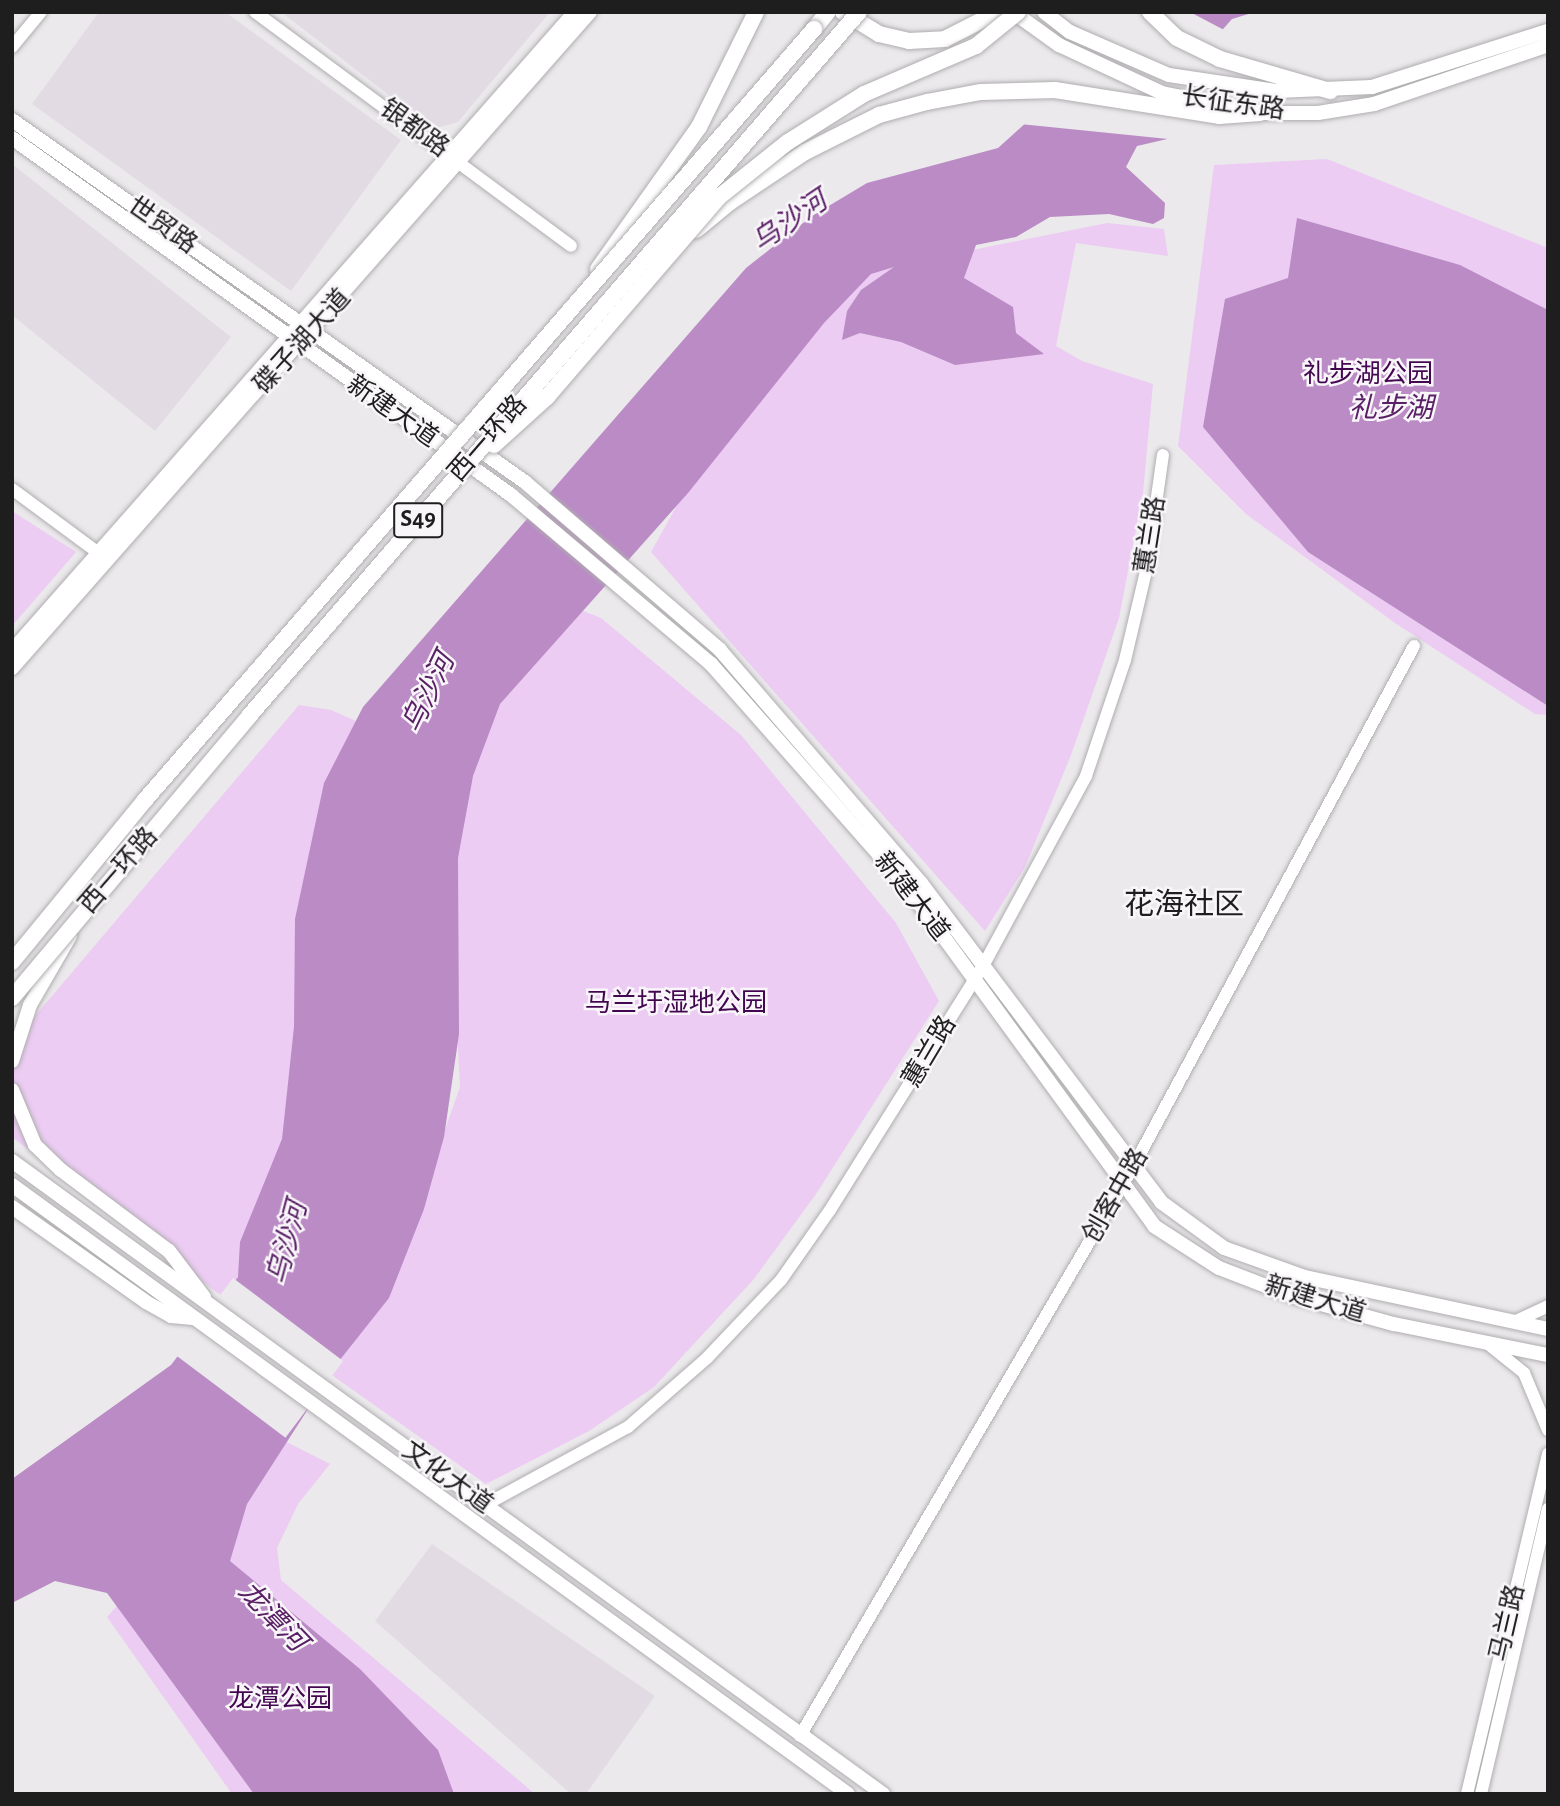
<!DOCTYPE html>
<html>
<head>
<meta charset="utf-8">
<style>
	body { margin:0 }
	#map { position:relative; width:1560px; height:1806px; overflow:hidden; background:#ebe9ec; font-family:"Alegreya Sans","Noto Sans SC",sans-serif }
	div>[style] { position:absolute }
	.built>* { inset:0; background:#e2dbe4 }
	.green>* { inset:0; background:#ecccf3 }
	.water>* { inset:0; background:#ba8bc5 }
	.pier>* { inset:0; background:#ebe9ec; transform-origin:0 0 }
	.roads { filter:drop-shadow(0 0 2px #b0adb0) drop-shadow(0 0 2px #b0adb0) }
	.tertiary>* { height:12px; margin:-6px; padding:0 6px; transform-origin:6px; border-radius:6px; background:#fff }
	.secondary>* { height:14px; margin:-7px; padding:0 7px; transform-origin:7px; border-radius:7px; background:#fff }
	.trunk>* { height:16px; margin:-8px; padding:0 8px; transform-origin:8px; border-radius:8px; background:#fff }
	.bridges { filter:drop-shadow(0 0 2px #b0adb0) drop-shadow(0 0 2px #b0adb0) }
	.trunk-bridge>* { height:16px; margin:-8px; padding:0 8px; transform-origin:8px; border-radius:8px; background:#fff }
	span { translate:-50% -50%; white-space:nowrap; text-align:center; line-height:1.15; -webkit-text-stroke:5px #f9f6f9; paint-order:stroke }
	.shield-label span { padding:2px 5px; background:#f9f6f9; border:2px solid; border-radius:5px; -webkit-text-stroke-width:0 }
	.shield-label { font-size:24px; color:#1e1e1f; font-weight:700 }
	.street-label { font-size:26px; color:#1e1e1f }
	.park-label { font-size:26px; color:#430650 }
	.water-label { font-size:28px; color:#592066; font-style:italic }
	.quarter-label { font-size:30px; color:#1e1e1f }
	.frame { position:absolute; inset:0; border:14px solid #1e1e1f; pointer-events:none }
</style>
</head>
<body>
<div id="map">
	<div class="built">
		<div style="clip-path:polygon(99px 12px,225px 12px,401px 140px,291px 291px,32px 104px)"></div>
		<div style="clip-path:polygon(281px 12px,550px 12px,458px 122px,433px 129px)"></div>
		<div style="clip-path:polygon(12px 164px,231px 337px,155px 431px,12px 315px)"></div>
		<div style="clip-path:polygon(432px 1544px,655px 1696px,586px 1794px,571px 1794px,375px 1621px)"></div>
	</div>
	<div class="green">
		<div style="clip-path:polygon(1327px 159px,1548px 248px,1548px 715px,1535px 714px,1395px 623px,1246px 514px,1178px 446px,1214px 165px)"></div>
		<div style="clip-path:polygon(1107px 223px,1164px 229px,1168px 256px,1076px 243px,1056px 346px,1082px 361px,1153px 384px,1143px 493px,1119px 618px,1071px 755px,1025px 867px,985px 931px,651px 552px,700px 464px,802px 326px,877px 263px,967px 251px)"></div>
		<div style="clip-path:polygon(12px 511px,76px 552px,12px 626px)"></div>
		<div style="clip-path:polygon(568px 605px,601px 618px,741px 735px,896px 923px,939px 1001px,816px 1194px,754px 1279px,654px 1387px,589px 1431px,486px 1484px,326px 1371px,406px 1240px,460px 1087px,448px 856px,468px 747px)"></div>
		<div style="clip-path:polygon(299px 705px,331px 710px,365px 725px,313px 1043px,231px 1303px,12px 1137px,12px 1043px)"></div>
		<div style="clip-path:polygon(271px 1434px,330px 1464px,298px 1504px,277px 1548px,281px 1580px,535px 1794px,232px 1794px,107px 1617px)"></div>
	</div>
	<div class="water">
		<div style="clip-path:polygon(1125px 12px,1255px 12px,1232px 19px,1216px 37px,1176px 137px,1137px 146px,1126px 167px,1165px 203px,1164px 218px,1153px 224px,1109px 214px,1050px 217px,1016px 237px,976px 245px,964px 278px,1013px 307px,1016px 333px,1044px 354px,955px 365px,901px 342px,860px 333px,842px 340px,847px 311px,861px 290px,894px 267px,871px 274px,824px 323px,688px 493px,500px 704px,473px 776px,458px 858px,459px 1034px,444px 1137px,424px 1209px,389px 1298px,339px 1361px,247px 1504px,230px 1561px,360px 1669px,438px 1750px,454px 1794px,254px 1794px,107px 1593px,55px 1581px,12px 1603px,12px 1479px,171px 1365px,238px 1277px,240px 1242px,282px 1139px,294px 1027px,295px 919px,324px 783px,363px 707px,746px 268px,812px 216px,867px 183px,998px 148px,1028px 121px)"></div>
		<div style="clip-path:polygon(1297px 218px,1460px 265px,1548px 310px,1548px 706px,1308px 552px,1203px 427px,1225px 299px,1288px 278px)"></div>
	</div>
	<div class="pier">
		<div style="clip-path:polygon(1120px 12px,1190px 12px,1226px 31px,1178px 140px,1020px 124px,1072px 60px)"></div>
		<div style="left:233px;top:1278px;width:138px;height:96px;rotate:37deg"></div>
	</div>
	<div class="roads">
		<div class="tertiary">
			<div style="left:255px;top:12px;width:393px;rotate:36.5deg"></div>
			<div style="left:12px;top:47px;width:45px;rotate:-50.4deg"></div>
			<div style="left:12px;top:489px;width:106px;rotate:36.5deg"></div>
			<div style="left:1514px;top:1322px;width:38px;rotate:-25deg"></div>
			<div style="left:1487px;top:1343px;width:48px;rotate:39deg"></div>
			<div style="left:1524px;top:1373px;width:62px;rotate:67.2deg"></div>
			<div style="left:485px;top:1505px;width:163px;rotate:-28.6deg"></div>
			<div style="left:628px;top:1427px;width:105px;rotate:-41.1deg"></div>
			<div style="left:707px;top:1358px;width:108px;rotate:-46.5deg"></div>
			<div style="left:781px;top:1280px;width:85px;rotate:-55deg"></div>
			<div style="left:830px;top:1210px;width:288px;rotate:-57.9deg"></div>
			<div style="left:983px;top:966px;width:216px;rotate:-61.5deg"></div>
			<div style="left:1086px;top:776px;width:122px;rotate:-71.4deg"></div>
			<div style="left:1125px;top:660px;width:96px;rotate:-76.7deg"></div>
			<div style="left:1147px;top:567px;width:113px;rotate:-81.9deg"></div>
			<div style="left:800px;top:1736px;width:659px;rotate:-59.66deg"></div>
			<div style="left:1133px;top:1167px;width:592px;rotate:-61.66deg"></div>
			<div style="left:1467px;top:1794px;width:350px;rotate:-76.6deg"></div>
			<div style="left:1481px;top:1794px;width:293px;rotate:-76.8deg"></div>
		</div>
		<div class="secondary">
			<div style="left:1013px;top:12px;width:57px;rotate:35.7deg"></div>
			<div style="left:1059px;top:45px;width:114px;rotate:25deg"></div>
			<div style="left:1162px;top:93px;width:100px;rotate:11.5deg"></div>
			<div style="left:1260px;top:113px;width:58px"></div>
			<div style="left:1318px;top:113px;width:57px;rotate:-9.1deg"></div>
			<div style="left:1374px;top:104px;width:184px;rotate:-18.7deg"></div>
			<div style="left:1044px;top:12px;width:33px;rotate:38deg"></div>
			<div style="left:1070px;top:32px;width:108px;rotate:23.5deg"></div>
			<div style="left:1169px;top:75px;width:108px;rotate:8.5deg"></div>
			<div style="left:1276px;top:91px;width:96px;rotate:-2.4deg"></div>
			<div style="left:1372px;top:87px;width:185px;rotate:-17.7deg"></div>
			<div style="left:12px;top:120px;width:628px;rotate:35.21deg"></div>
			<div style="left:525px;top:482px;width:257px;rotate:40.7deg"></div>
			<div style="left:720px;top:650px;width:308px;rotate:49.2deg"></div>
			<div style="left:921px;top:883px;width:399px;rotate:53deg"></div>
			<div style="left:1161px;top:1202px;width:78px;rotate:36.1deg"></div>
			<div style="left:1224px;top:1248px;width:86px;rotate:19.7deg"></div>
			<div style="left:1305px;top:1277px;width:249px;rotate:12.1deg"></div>
			<div style="left:12px;top:138px;width:614px;rotate:35.58deg"></div>
			<div style="left:511px;top:495px;width:262px;rotate:40.2deg"></div>
			<div style="left:711px;top:664px;width:293px;rotate:48.6deg"></div>
			<div style="left:905px;top:884px;width:423px;rotate:53.9deg"></div>
			<div style="left:1154px;top:1226px;width:77px;rotate:32.9deg"></div>
			<div style="left:1219px;top:1268px;width:78px;rotate:21deg"></div>
			<div style="left:1292px;top:1296px;width:106px;rotate:15.4deg"></div>
			<div style="left:1394px;top:1324px;width:157px;rotate:11.4deg"></div>
			<div style="left:12px;top:651px;width:852px;rotate:-48.62deg"></div>
			<div style="left:12px;top:668px;width:874px;rotate:-48.62deg"></div>
			<div style="left:12px;top:1061px;width:59px;rotate:-72.2deg"></div>
			<div style="left:30px;top:1005px;width:80px;rotate:-59.9deg"></div>
			<div style="left:12px;top:1090px;width:60px;rotate:67.3deg"></div>
			<div style="left:35px;top:1145px;width:36px;rotate:44deg"></div>
			<div style="left:61px;top:1170px;width:135px;rotate:36.9deg"></div>
			<div style="left:169px;top:1251px;width:58px;rotate:52.7deg"></div>
			<div style="left:12px;top:1161px;width:1077px;rotate:36.01deg"></div>
			<div style="left:12px;top:1185px;width:1034px;rotate:36.07deg"></div>
			<div style="left:12px;top:1207px;width:164px;rotate:35.3deg"></div>
			<div style="left:146px;top:1302px;width:29px;rotate:29deg"></div>
			<div style="left:171px;top:1316px;width:22px;rotate:5deg"></div>
		</div>
		<div class="trunk">
			<div style="left:843px;top:12px;width:42px;rotate:31.4deg"></div>
			<div style="left:879px;top:34px;width:31px;rotate:13deg"></div>
			<div style="left:909px;top:41px;width:36px;rotate:-3deg"></div>
			<div style="left:945px;top:39px;width:59px;rotate:-27deg"></div>
			<div style="left:1150px;top:12px;width:37px;rotate:44deg"></div>
			<div style="left:1177px;top:38px;width:48px;rotate:26deg"></div>
			<div style="left:1220px;top:59px;width:115px;rotate:16.2deg"></div>
			<div style="left:814px;top:29px;width:22px;rotate:-51deg"></div>
			<div style="left:696px;top:230px;width:44px;rotate:-39.5deg"></div>
			<div style="left:730px;top:202px;width:90px;rotate:-33.7deg"></div>
			<div style="left:805px;top:152px;width:83px;rotate:-26.6deg"></div>
			<div style="left:879px;top:115px;width:50px;rotate:-15.2deg"></div>
			<div style="left:927px;top:102px;width:55px;rotate:-10.5deg"></div>
			<div style="left:981px;top:92px;width:74px;rotate:-1.5deg"></div>
			<div style="left:1055px;top:90px;width:166px;rotate:9deg"></div>
			<div style="left:1219px;top:116px;width:41px;rotate:-4.2deg"></div>
			<div style="left:598px;top:269px;width:174px;rotate:-54.6deg"></div>
			<div style="left:699px;top:127px;width:128px;rotate:-63.6deg"></div>
		</div>
	</div>
	<div class="bridges">
		<div class="trunk-bridge">
			<div style="left:494px;top:445px;width:72px;rotate:-42.2deg"></div>
			<div style="left:547px;top:397px;width:264px;rotate:-49.3deg"></div>
			<div style="left:719px;top:197px;width:88px;rotate:-38.6deg"></div>
			<div style="left:788px;top:142px;width:90px;rotate:-32.3deg"></div>
			<div style="left:864px;top:94px;width:122px;rotate:-23.2deg"></div>
			<div style="left:976px;top:46px;width:54px;rotate:-39deg"></div>
			<div style="left:12px;top:962px;width:210px;rotate:-50.6deg"></div>
			<div style="left:145px;top:800px;width:1021px;rotate:-49.05deg"></div>
			<div style="left:12px;top:998px;width:370px;rotate:-49.9deg"></div>
			<div style="left:250px;top:715px;width:930px;rotate:-49.1deg"></div>
		</div>
	</div>
	<div class="shield-label">
		<span style="left:418px;top:520px">S49</span>
	</div>
	<div class="street-label">
		<span style="left:1233px;top:104px;rotate:8deg">长征东路</span>
		<span style="left:414px;top:129px;rotate:36deg">银都路</span>
		<span style="left:162px;top:226px;rotate:35deg">世贸路</span>
		<span style="left:303px;top:342px;rotate:-48deg">碟子湖大道</span>
		<span style="left:392px;top:412px;rotate:35deg">新建大道</span>
		<span style="left:488px;top:439px;rotate:-49deg">西一环路</span>
		<span style="left:1151px;top:535px;rotate:-81deg">蕙兰路</span>
		<span style="left:119px;top:871px;rotate:-49deg">西一环路</span>
		<span style="left:911px;top:897px;rotate:52deg">新建大道</span>
		<span style="left:930px;top:1052px;rotate:-59deg">蕙兰路</span>
		<span style="left:1116px;top:1196px;rotate:-60deg">创客中路</span>
		<span style="left:1315px;top:1300px;rotate:17deg">新建大道</span>
		<span style="left:447px;top:1478px;rotate:36deg">文化大道</span>
		<span style="left:1508px;top:1623px;rotate:-77deg">马兰路</span>
	</div>
	<div class="park-label">
		<span style="left:1368px;top:375px">礼步湖公园</span>
		<span style="left:676px;top:1004px">马兰圩湿地公园</span>
		<span style="left:280px;top:1700px">龙潭公园</span>
	</div>
	<div class="water-label">
		<span style="left:790px;top:222px;rotate:-34deg">乌沙河</span>
		<span style="left:1391px;top:409px">礼步湖</span>
		<span style="left:429px;top:693px;rotate:-64deg">乌沙河</span>
		<span style="left:288px;top:1243px;rotate:-75deg">乌沙河</span>
		<span style="left:272px;top:1617px;rotate:46deg">龙潭河</span>
	</div>
	<div class="quarter-label">
		<span style="left:1184px;top:905px">花海社区</span>
	</div>
	<div class="frame"></div>
</div>
</body>
</html>
